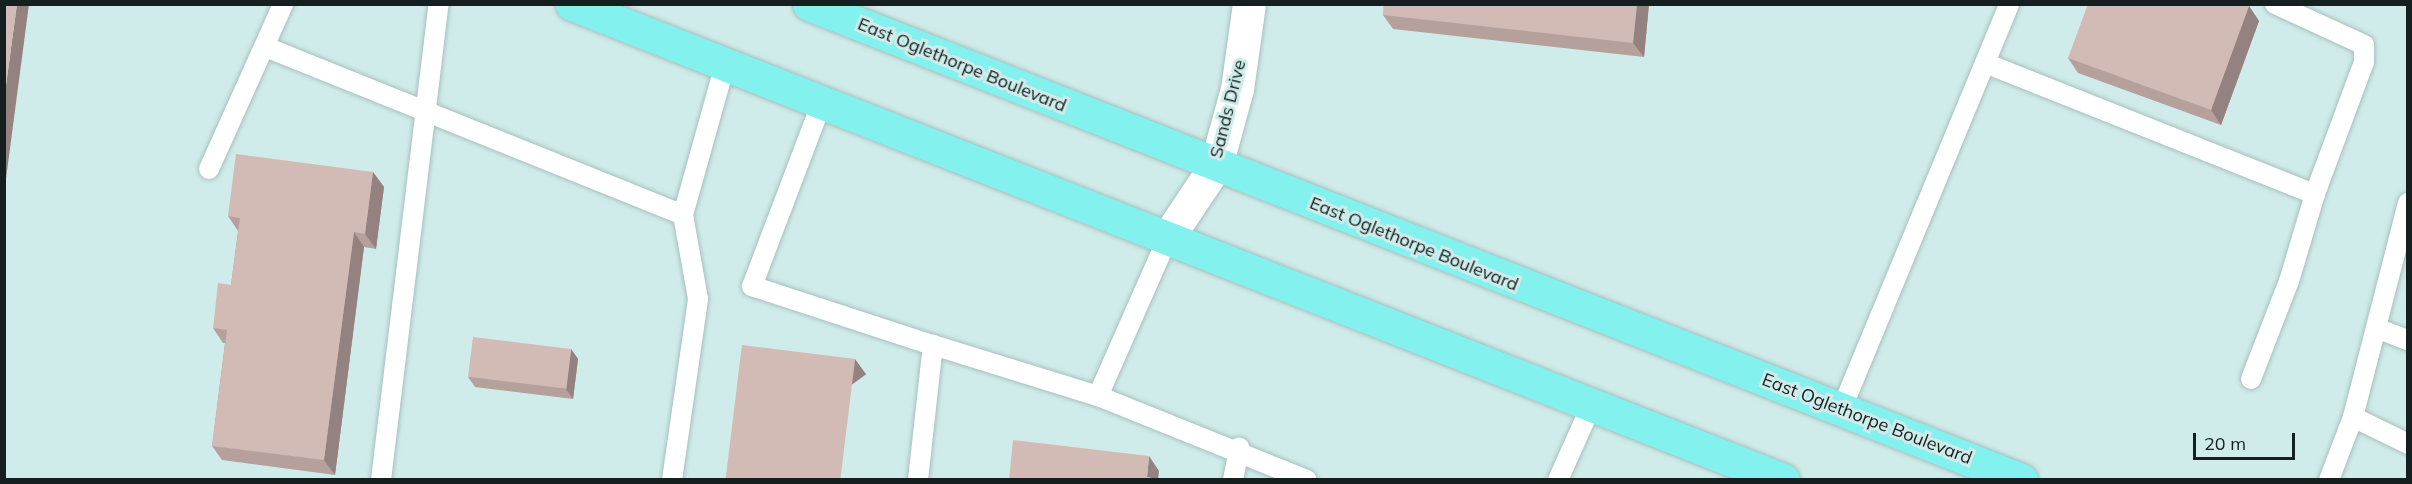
<!DOCTYPE html>
<html>
<head>
<meta charset="utf-8">
<style>
	body { margin:0 }
	#map { position:relative; width:2412px; height:484px; overflow:hidden; background:#d0ecea; font-family:Mulish,sans-serif }
	div>[style] { position:absolute }
	.roads { filter:drop-shadow(0 0 2px #a6c0bf) drop-shadow(0 0 2px #a6c0bf) }
	.lane>* { height:20px; margin:-10px; padding:0 10px; transform-origin:10px; border-radius:10px; background:#fff }
	.street>* { height:33px; margin:-16.5px; padding:0 16.5px; transform-origin:16.5px; border-radius:16.5px; background:#fff }
	.primary>* { height:33px; margin:-16.5px; padding:0 16.5px; transform-origin:16.5px; border-radius:16.5px; background:#83f1ee }
	.wall>* { inset:0; background:#b5a09c }
	.shaded-wall>* { inset:0; background:#93827f; transform-origin:0 0 }
	.building>* { inset:0; background:#d2bab5; transform-origin:0 0 }
	span { translate:-50% -50%; white-space:nowrap; text-align:center; line-height:1.15; -webkit-text-stroke:6px #d0ecea; paint-order:stroke }
	.street-label { font-size:18px; color:#151f1f }
	.frame { position:absolute; inset:0; border:6px solid #151f1f; pointer-events:none }
	.scale { position:absolute; left:2193px; top:433px; width:102px; height:27px; box-sizing:border-box; border:3px solid #151f1f; border-top:0; padding-left:8px; font-size:18px; line-height:21px; white-space:nowrap; color:#151f1f; -webkit-text-stroke:4px #d0ecea; paint-order:stroke }
</style>
</head>
<body>
<div id="map">
	<div class="roads">
		<div class="lane">
			<div style="left:2275px;top:4px;width:98px;rotate:24.7deg"></div>
			<div style="left:2364px;top:45px;width:17px;rotate:90deg"></div>
			<div style="left:2364px;top:62px;width:141px;rotate:110.4deg"></div>
			<div style="left:268px;top:48px;width:447px;rotate:21.9deg"></div>
			<div style="left:1985px;top:63px;width:355px;rotate:21.7deg"></div>
			<div style="left:2315px;top:194px;width:91px;rotate:106.6deg"></div>
			<div style="left:2289px;top:281px;width:105px;rotate:111.2deg"></div>
			<div style="left:822px;top:102px;width:197px;rotate:110.8deg"></div>
			<div style="left:752px;top:286px;width:190px;rotate:18.1deg"></div>
			<div style="left:209px;top:169px;width:181px;rotate:-65.8deg"></div>
			<div style="left:2376px;top:328px;width:34px;rotate:21deg"></div>
			<div style="left:1098px;top:396px;width:174px;rotate:-66.2deg"></div>
			<div style="left:1842px;top:408px;width:437px;rotate:-67.5deg"></div>
			<div style="left:2353px;top:417px;width:61px;rotate:26.1deg"></div>
			<div style="left:381px;top:480px;width:480px;rotate:-83.1deg"></div>
			<div style="left:672px;top:480px;width:183px;rotate:-81.8deg"></div>
			<div style="left:698px;top:299px;width:85px;rotate:-100.1deg"></div>
			<div style="left:683px;top:215px;width:156px;rotate:-74.4deg"></div>
			<div style="left:918px;top:480px;width:136px;rotate:-83.7deg"></div>
			<div style="left:933px;top:345px;width:173px;rotate:17.2deg"></div>
			<div style="left:1098px;top:396px;width:225px;rotate:21.9deg"></div>
			<div style="left:1233px;top:480px;width:33px;rotate:-79deg"></div>
			<div style="left:1558px;top:480px;width:83px;rotate:-65.9deg"></div>
			<div style="left:2329px;top:480px;width:67px;rotate:-69.1deg"></div>
			<div style="left:2353px;top:417px;width:221px;rotate:-75.6deg"></div>
		</div>
		<div class="street">
			<div style="left:1168px;top:237px;width:87px;rotate:-56.3deg"></div>
			<div style="left:1216px;top:165px;width:79px;rotate:-74.6deg"></div>
			<div style="left:1237px;top:89px;width:86px;rotate:-82deg"></div>
		</div>
		<div class="primary">
			<div style="left:572px;top:4px;width:1301px;rotate:21.46deg"></div>
			<div style="left:809px;top:4px;width:1302px;rotate:21.44deg"></div>
		</div>
	</div>
	<div class="wall">
		<div style="clip-path:polygon(1384px 4px,1649px 4px,1644px 57px,1393px 29px,1383px 15px)"></div>
		<div style="clip-path:polygon(2249px 6px,2259px 21px,2221px 125px,2078px 73px,2068px 58px)"></div>
		<div style="clip-path:polygon(373px 172px,384px 187px,376px 249px,364px 247px,335px 475px,222px 460px,212px 446px,225px 343px,223px 343px,213px 328px,231px 285px,238px 231px,228px 216px)"></div>
		<div style="clip-path:polygon(571px 349px,578px 359px,573px 399px,475px 387px,468px 377px)"></div>
	</div>
	<div class="shaded-wall">
		<div style="clip-path:polygon(17px 4px,29px 4px,4px 194px,4px 100px)"></div>
		<div style="clip-path:polygon(1637px 4px,1649px 4px,1644px 57px,1633px 43px)"></div>
		<div style="clip-path:polygon(2249px 6px,2259px 21px,2221px 125px,2211px 110px)"></div>
		<div style="clip-path:polygon(373px 172px,384px 187px,376px 249px,365px 234px)"></div>
		<div style="clip-path:polygon(354px 232px,364px 247px,335px 475px,324px 460px)"></div>
		<div style="clip-path:polygon(571px 349px,578px 359px,573px 399px,566px 389px)"></div>
		<div style="left:855px;top:359px;width:19px;height:122px;rotate:54deg"></div>
		<div style="clip-path:polygon(1149px 456px,1159px 471px,1158px 480px,1147px 477px)"></div>
	</div>
	<div class="building">
		<div style="clip-path:polygon(4px 4px,17px 4px,4px 100px)"></div>
		<div style="clip-path:polygon(1384px 4px,1637px 4px,1633px 43px,1383px 15px)"></div>
		<div style="clip-path:polygon(2088px 4px,2245px 4px,2249px 6px,2211px 110px,2068px 58px)"></div>
		<div style="clip-path:polygon(236px 154px,373px 172px,365px 234px,354px 232px,324px 460px,212px 446px,227px 330px,213px 328px,218px 283px,231px 285px,240px 218px,228px 216px)"></div>
		<div style="left:473px;top:337px;width:99px;height:40px;rotate:7deg"></div>
		<div style="left:742px;top:345px;width:114px;height:136px;rotate:7deg"></div>
		<div style="clip-path:polygon(1013px 440px,1149px 456px,1147px 477px,1163px 480px,1009px 480px)"></div>
	</div>
	<div class="street-label">
		<span style="left:962px;top:65px;rotate:22deg">East Oglethorpe Boulevard</span>
		<span style="left:1228px;top:109px;rotate:-76deg">Sands Drive</span>
		<span style="left:1414px;top:244px;rotate:22deg">East Oglethorpe Boulevard</span>
		<span style="left:1867px;top:419px;rotate:21deg">East Oglethorpe Boulevard</span>
	</div>
	<div class="frame"></div>
	<div class="scale">20 m</div>
</div>
</body>
</html>
